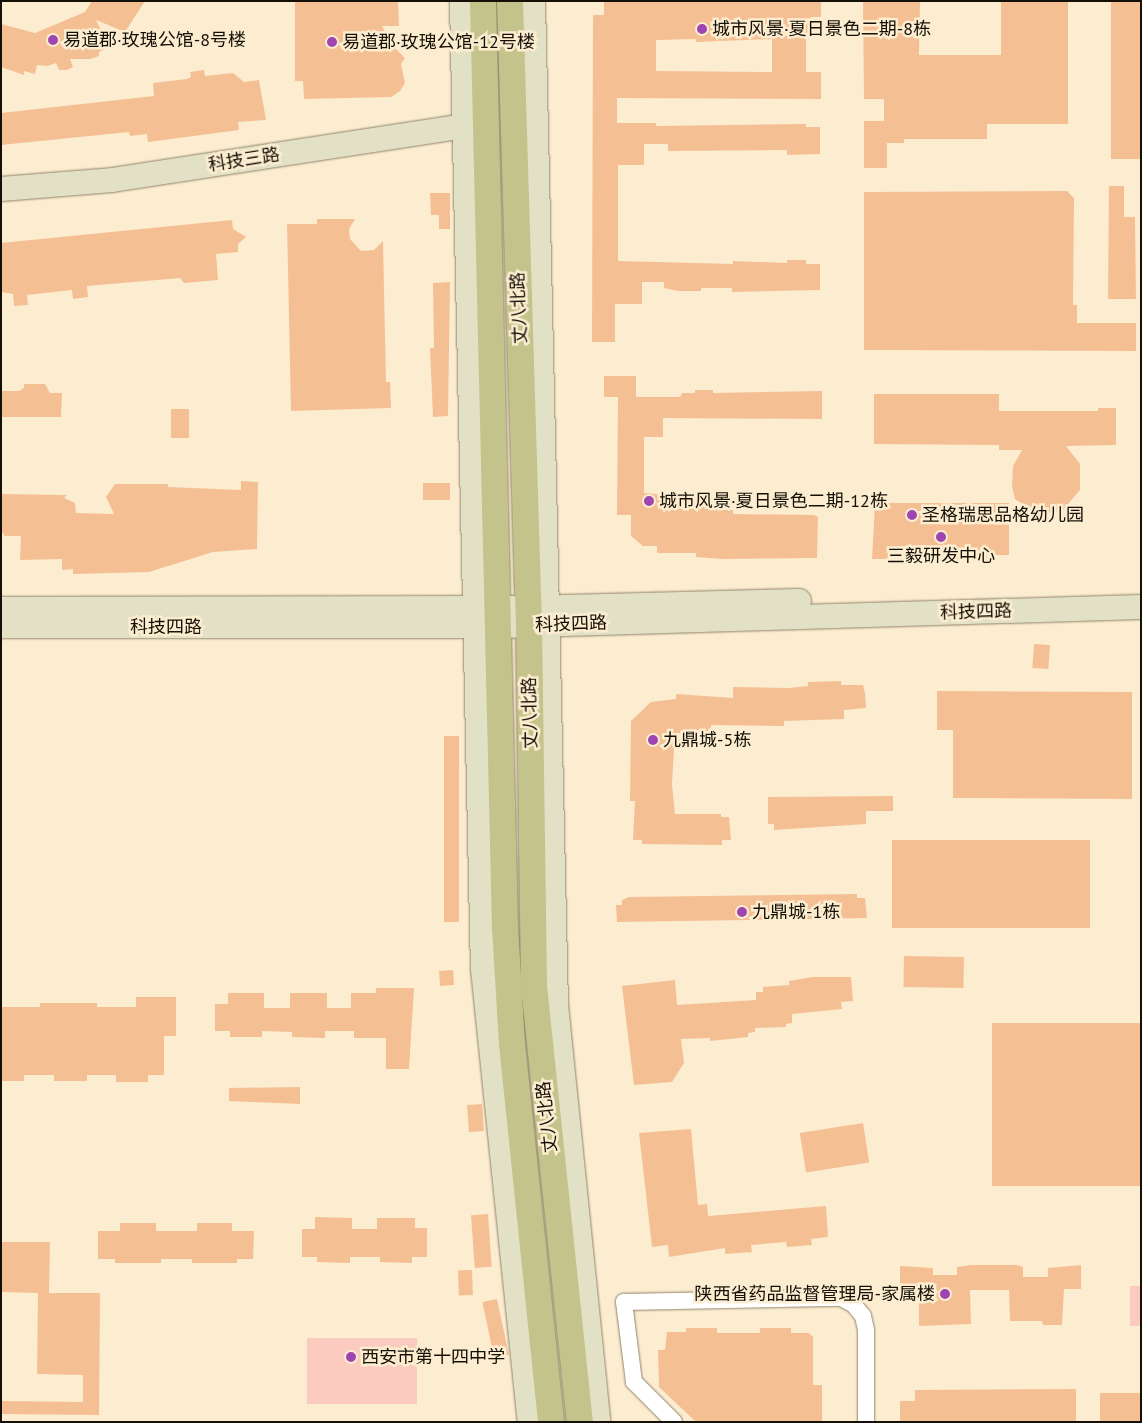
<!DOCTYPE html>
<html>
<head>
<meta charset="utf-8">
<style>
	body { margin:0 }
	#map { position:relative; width:1142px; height:1423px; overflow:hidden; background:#fcedd1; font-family:"PT Sans","Noto Sans SC",sans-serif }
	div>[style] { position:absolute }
	.green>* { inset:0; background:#fccbbf; transform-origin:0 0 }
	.building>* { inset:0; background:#f5bf94; transform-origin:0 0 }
	.roads { filter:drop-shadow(0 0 1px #91846a) drop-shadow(0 0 1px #91846a) }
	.street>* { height:16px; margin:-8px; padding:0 8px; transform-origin:8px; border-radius:8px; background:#fff }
	.secondary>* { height:24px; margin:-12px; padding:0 12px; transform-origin:12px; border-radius:12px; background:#e2e1c6 }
	.primary>* { height:26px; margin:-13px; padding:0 13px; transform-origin:13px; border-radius:13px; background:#c4c38c }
	.dots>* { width:14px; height:14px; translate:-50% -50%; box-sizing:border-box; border:2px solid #fcedd1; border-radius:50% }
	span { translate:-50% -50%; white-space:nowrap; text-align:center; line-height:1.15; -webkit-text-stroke:5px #fcedd1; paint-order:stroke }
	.poi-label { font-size:18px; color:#151006 }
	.left { translate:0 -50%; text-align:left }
	.right { translate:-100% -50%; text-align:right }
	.street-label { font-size:18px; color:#151006 }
	.frame { position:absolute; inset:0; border:2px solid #151006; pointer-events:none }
</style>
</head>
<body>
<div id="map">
	<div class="green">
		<div style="left:1130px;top:1286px;width:11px;height:40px"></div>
		<div style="left:307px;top:1338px;width:110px;height:66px"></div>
	</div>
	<div class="building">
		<div style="clip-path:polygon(92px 1px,145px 1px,125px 32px,96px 20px,109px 47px,99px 52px,99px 56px,90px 59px,70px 59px,73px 67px,67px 70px,59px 70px,56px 63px,47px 66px,37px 65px,35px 74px,24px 71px,24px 75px,1px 67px,1px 24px,35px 33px,85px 12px)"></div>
		<div style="clip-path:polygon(398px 1px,399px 26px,382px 26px,393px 46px,405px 58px,401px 64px,405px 83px,400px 91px,391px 97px,304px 99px,303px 81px,295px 81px,295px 2px)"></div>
		<div style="clip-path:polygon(evenodd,604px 1px,821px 1px,821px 17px,811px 17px,811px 34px,806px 34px,806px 72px,821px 72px,821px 99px,617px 98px,617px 123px,656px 123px,656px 126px,806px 124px,806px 127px,820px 127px,820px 154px,787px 155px,787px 150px,668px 151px,668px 144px,644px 144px,644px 165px,618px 165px,618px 261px,733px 264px,733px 261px,787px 263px,787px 260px,806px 260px,806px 264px,820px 264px,820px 290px,732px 292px,732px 288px,701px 288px,701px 291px,678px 291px,664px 288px,664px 282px,642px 282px,642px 304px,615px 304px,615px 342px,592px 342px,593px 15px,604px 15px,604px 1px,696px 39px,696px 42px,772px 39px,772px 72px,656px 71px,656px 40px,696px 39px)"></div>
		<div style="clip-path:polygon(863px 1px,920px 1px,919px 55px,1001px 55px,1001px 1px,1068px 1px,1068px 124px,987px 124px,987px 139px,904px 139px,904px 143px,887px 143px,887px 168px,864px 168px,864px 121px,884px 121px,884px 99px,864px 99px)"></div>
		<div style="left:1111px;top:1px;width:30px;height:158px"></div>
		<div style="clip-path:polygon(204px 70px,205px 76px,233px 73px,244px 82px,259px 80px,266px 120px,238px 122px,239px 130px,148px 142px,147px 134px,130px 136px,129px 132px,1px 145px,1px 113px,154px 96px,153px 83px,187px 79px,191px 77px,190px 72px)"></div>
		<div style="clip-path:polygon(1109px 186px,1124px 186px,1124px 217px,1135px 217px,1136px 299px,1108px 299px)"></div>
		<div style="clip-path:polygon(1067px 191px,1074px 198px,1073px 305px,1077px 305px,1077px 323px,1136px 323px,1136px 351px,864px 350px,864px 192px)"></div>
		<div style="clip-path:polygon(430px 193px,450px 193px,450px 229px,439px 229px,439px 215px,431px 215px)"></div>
		<div style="clip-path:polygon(317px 219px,355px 219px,349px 229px,350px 239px,361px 251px,374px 250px,383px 241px,386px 382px,390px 382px,391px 408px,291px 411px,287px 224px,317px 224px)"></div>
		<div style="clip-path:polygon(232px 220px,233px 229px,246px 237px,238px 244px,238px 252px,216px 254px,218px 280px,184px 283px,180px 278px,87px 286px,88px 297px,73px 299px,72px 290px,27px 295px,28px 305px,14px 306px,13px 294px,1px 292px,1px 243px)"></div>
		<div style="clip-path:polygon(450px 282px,448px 416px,433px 417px,430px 348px,434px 348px,433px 283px)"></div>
		<div style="clip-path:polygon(604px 376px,636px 376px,636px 397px,680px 397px,682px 393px,695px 393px,695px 390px,713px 390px,713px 393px,822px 391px,822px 419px,663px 418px,663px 437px,644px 437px,644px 493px,681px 496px,681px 505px,685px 507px,718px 507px,718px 510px,733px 510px,733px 514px,814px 515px,818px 517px,817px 558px,723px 559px,696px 557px,696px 553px,657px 553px,657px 546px,643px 546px,631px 536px,631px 515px,617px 515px,618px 397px,604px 397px)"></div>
		<div style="clip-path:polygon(24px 384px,45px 384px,50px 393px,62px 393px,61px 417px,1px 417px,1px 391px,19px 391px,24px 388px)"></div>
		<div style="clip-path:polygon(874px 394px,999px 394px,999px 411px,1098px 411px,1098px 408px,1116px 408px,1116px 445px,1066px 446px,1080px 464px,1080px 490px,1062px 511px,1039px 514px,1015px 499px,1012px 486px,1013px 466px,1022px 450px,999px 450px,999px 445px,874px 444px)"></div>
		<div style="left:171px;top:409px;width:18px;height:29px"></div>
		<div style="clip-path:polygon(241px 481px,258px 482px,257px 549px,213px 552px,149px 572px,73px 574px,73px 569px,62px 570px,62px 559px,20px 560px,21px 536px,5px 536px,1px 531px,1px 494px,67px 495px,64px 498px,75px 503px,76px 513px,114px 514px,106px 497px,115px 484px,168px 484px,168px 487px,241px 490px)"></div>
		<div style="left:450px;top:483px;width:17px;height:27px;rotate:90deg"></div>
		<div style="clip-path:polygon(875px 503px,1009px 503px,1009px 555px,987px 555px,987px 559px,872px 559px)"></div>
		<div style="left:1034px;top:644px;width:16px;height:24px;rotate:4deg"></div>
		<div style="clip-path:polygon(841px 681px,841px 685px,863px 685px,865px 693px,866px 708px,844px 710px,844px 719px,784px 721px,784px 726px,711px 725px,711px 733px,675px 733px,672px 784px,675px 814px,721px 814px,721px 817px,729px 817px,731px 840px,722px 840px,722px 845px,642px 844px,642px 840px,633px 840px,635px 801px,630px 801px,631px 721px,651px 702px,676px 699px,676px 694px,733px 698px,733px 687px,789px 688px,808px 686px,808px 682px)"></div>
		<div style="clip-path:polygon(937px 691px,1132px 692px,1132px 799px,953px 798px,953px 730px,937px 730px)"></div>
		<div style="left:444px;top:736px;width:15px;height:186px"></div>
		<div style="clip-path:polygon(893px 796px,893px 811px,866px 811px,866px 824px,774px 830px,774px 824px,768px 824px,768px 797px)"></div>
		<div style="left:892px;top:840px;width:198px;height:88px"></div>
		<div style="clip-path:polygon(857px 894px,857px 898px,865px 898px,867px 918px,617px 922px,616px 905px,622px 905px,622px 900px,629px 897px)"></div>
		<div style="left:904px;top:956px;width:60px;height:31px;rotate:1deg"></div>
		<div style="left:453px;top:970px;width:15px;height:14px;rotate:86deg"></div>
		<div style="clip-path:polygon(813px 977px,851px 977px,853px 1001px,841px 1002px,842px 1009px,792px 1014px,792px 1023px,786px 1024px,786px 1027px,755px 1028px,755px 1032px,748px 1033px,748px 1037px,710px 1041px,710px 1038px,681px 1039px,684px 1063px,672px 1082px,634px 1085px,622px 986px,675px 980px,677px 1005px,756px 1000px,756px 992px,763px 992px,763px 987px,789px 985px,789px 981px)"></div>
		<div style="clip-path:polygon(376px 988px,414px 988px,409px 1069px,386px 1069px,386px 1038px,354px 1038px,354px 1031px,325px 1031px,325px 1038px,292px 1037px,292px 1032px,262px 1031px,262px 1037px,230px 1037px,230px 1031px,215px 1031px,215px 1004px,228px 1004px,228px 993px,264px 993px,264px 1008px,290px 1008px,290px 993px,327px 993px,327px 1008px,351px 1008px,351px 993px,376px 993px)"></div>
		<div style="clip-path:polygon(136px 997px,176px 997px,176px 1036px,164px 1036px,164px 1075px,148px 1075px,148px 1082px,116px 1082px,116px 1075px,87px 1075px,87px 1081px,54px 1081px,54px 1075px,24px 1075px,24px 1081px,1px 1081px,1px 1007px,40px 1007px,40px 1003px,97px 1003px,97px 1007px,136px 1007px)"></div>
		<div style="left:992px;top:1023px;width:149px;height:163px"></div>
		<div style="clip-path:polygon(300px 1087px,300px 1104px,229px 1101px,229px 1088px)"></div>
		<div style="left:482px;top:1104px;width:27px;height:15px;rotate:86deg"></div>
		<div style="left:863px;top:1123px;width:40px;height:64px;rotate:81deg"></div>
		<div style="clip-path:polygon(691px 1129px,698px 1205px,707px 1204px,708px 1216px,826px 1206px,828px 1237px,811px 1239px,812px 1245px,787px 1247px,786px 1242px,751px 1245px,752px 1252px,725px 1254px,725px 1248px,669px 1257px,668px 1245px,652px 1247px,639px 1133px)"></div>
		<div style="left:488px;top:1214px;width:53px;height:17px;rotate:86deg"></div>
		<div style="clip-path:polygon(315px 1217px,352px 1218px,352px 1229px,377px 1229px,377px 1218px,415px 1218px,415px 1228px,427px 1228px,427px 1257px,412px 1257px,412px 1263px,380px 1262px,380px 1257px,350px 1257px,350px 1263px,317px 1262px,317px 1257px,302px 1257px,302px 1229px,315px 1229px)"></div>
		<div style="clip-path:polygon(120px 1223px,156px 1223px,156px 1231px,197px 1231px,197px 1223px,232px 1223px,232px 1231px,254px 1231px,253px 1259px,237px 1259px,237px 1263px,192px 1263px,192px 1259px,161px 1259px,161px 1263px,115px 1263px,115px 1259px,98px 1259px,98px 1231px,120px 1231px)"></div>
		<div style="clip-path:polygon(1px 1242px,50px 1242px,49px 1293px,100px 1293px,99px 1415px,1px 1414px,1px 1401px,83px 1402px,83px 1375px,37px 1374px,38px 1293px,1px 1292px)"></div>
		<div style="clip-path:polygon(971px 1265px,1017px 1265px,1023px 1267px,1023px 1277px,1048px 1277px,1048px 1268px,1081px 1265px,1081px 1289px,1064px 1289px,1062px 1325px,1043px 1325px,1042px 1321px,1010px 1321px,1009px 1290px,970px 1290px,971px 1324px,919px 1326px,919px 1289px,900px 1289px,900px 1266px,933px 1268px,933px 1275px,957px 1275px,957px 1267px)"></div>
		<div style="left:472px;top:1270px;width:25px;height:14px;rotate:88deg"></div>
		<div style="left:497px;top:1299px;width:57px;height:15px;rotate:78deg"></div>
		<div style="clip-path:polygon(686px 1328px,717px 1328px,717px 1333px,760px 1333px,760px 1328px,791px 1328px,791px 1333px,809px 1333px,813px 1337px,813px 1385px,822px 1385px,822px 1422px,696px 1422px,659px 1387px,658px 1350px,665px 1350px,667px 1332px,686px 1332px)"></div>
		<div style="clip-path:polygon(1076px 1389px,1076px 1422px,900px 1422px,900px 1401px,915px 1401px,915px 1390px)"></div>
		<div style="left:1100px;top:1393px;width:41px;height:29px"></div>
	</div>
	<div class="roads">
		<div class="street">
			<div style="left:674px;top:1422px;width:57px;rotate:-135deg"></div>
			<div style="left:634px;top:1382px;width:81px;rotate:-97.1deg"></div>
			<div style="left:624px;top:1302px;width:217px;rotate:-1.1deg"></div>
			<div style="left:841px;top:1298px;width:15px;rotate:28deg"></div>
			<div style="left:854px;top:1305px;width:14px;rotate:51deg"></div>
			<div style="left:863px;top:1316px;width:14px;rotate:78deg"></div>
			<div style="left:866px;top:1330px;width:92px;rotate:90deg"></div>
		</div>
		<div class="secondary">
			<div style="left:462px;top:1px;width:968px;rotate:88.76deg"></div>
			<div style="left:483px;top:969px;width:455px;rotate:84.1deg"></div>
			<div style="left:533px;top:1px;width:1004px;rotate:88.69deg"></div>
			<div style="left:556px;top:1005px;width:419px;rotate:84.2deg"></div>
			<div style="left:1px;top:189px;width:111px;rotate:-4.6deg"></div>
			<div style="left:112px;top:180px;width:371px;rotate:-8.7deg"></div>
			<div style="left:1px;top:609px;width:527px;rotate:-0.11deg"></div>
			<div style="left:528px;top:608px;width:271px;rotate:-1.5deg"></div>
			<div style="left:1px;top:626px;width:496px"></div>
			<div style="left:497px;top:626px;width:644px;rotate:-1.69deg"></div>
		</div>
		<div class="primary">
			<div style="left:483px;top:1px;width:926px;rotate:88.64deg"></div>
			<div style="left:505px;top:927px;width:117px;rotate:86.6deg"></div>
			<div style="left:512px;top:1044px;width:380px;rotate:84.1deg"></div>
			<div style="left:510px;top:1px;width:624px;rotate:88.26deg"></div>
			<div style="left:529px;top:625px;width:361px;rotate:89.2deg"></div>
			<div style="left:534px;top:986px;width:438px;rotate:84deg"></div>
		</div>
	</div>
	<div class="dots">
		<div style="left:702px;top:29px;background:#9e45b1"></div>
		<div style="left:53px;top:40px;background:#9e45b1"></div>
		<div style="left:332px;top:42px;background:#9e45b1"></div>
		<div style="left:649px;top:501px;background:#9e45b1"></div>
		<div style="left:912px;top:515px;background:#9e45b1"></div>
		<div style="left:941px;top:537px;background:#9e45b1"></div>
		<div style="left:653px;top:740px;background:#9e45b1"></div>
		<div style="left:742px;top:912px;background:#9e45b1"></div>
		<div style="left:945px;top:1294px;background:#9e45b1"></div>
		<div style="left:351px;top:1357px;background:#9e45b1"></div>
	</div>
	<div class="poi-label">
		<span class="left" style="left:712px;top:29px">城市风景·夏日景色二期-8栋</span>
		<span class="left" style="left:63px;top:40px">易道郡·玫瑰公馆-8号楼</span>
		<span class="left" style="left:342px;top:42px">易道郡·玫瑰公馆-12号楼</span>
		<span class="left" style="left:659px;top:501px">城市风景·夏日景色二期-12栋</span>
		<span class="left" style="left:922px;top:515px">圣格瑞思品格幼儿园</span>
		<span style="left:941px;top:556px">三毅研发中心</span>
		<span class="left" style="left:663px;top:740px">九鼎城-5栋</span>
		<span class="left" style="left:752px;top:912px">九鼎城-1栋</span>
		<span class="right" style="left:935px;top:1294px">陕西省药品监督管理局-家属楼</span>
		<span class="left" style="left:361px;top:1357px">西安市第十四中学</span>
	</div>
	<div class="street-label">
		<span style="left:244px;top:160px;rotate:-9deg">科技三路</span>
		<span style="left:519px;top:308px;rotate:-92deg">丈八北路</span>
		<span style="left:976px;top:612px;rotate:-2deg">科技四路</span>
		<span style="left:571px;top:624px;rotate:-2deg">科技四路</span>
		<span style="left:166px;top:627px">科技四路</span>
		<span style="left:530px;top:713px;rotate:-91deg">丈八北路</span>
		<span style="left:547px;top:1117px;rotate:-96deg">丈八北路</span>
	</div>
	<div class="frame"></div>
</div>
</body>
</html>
